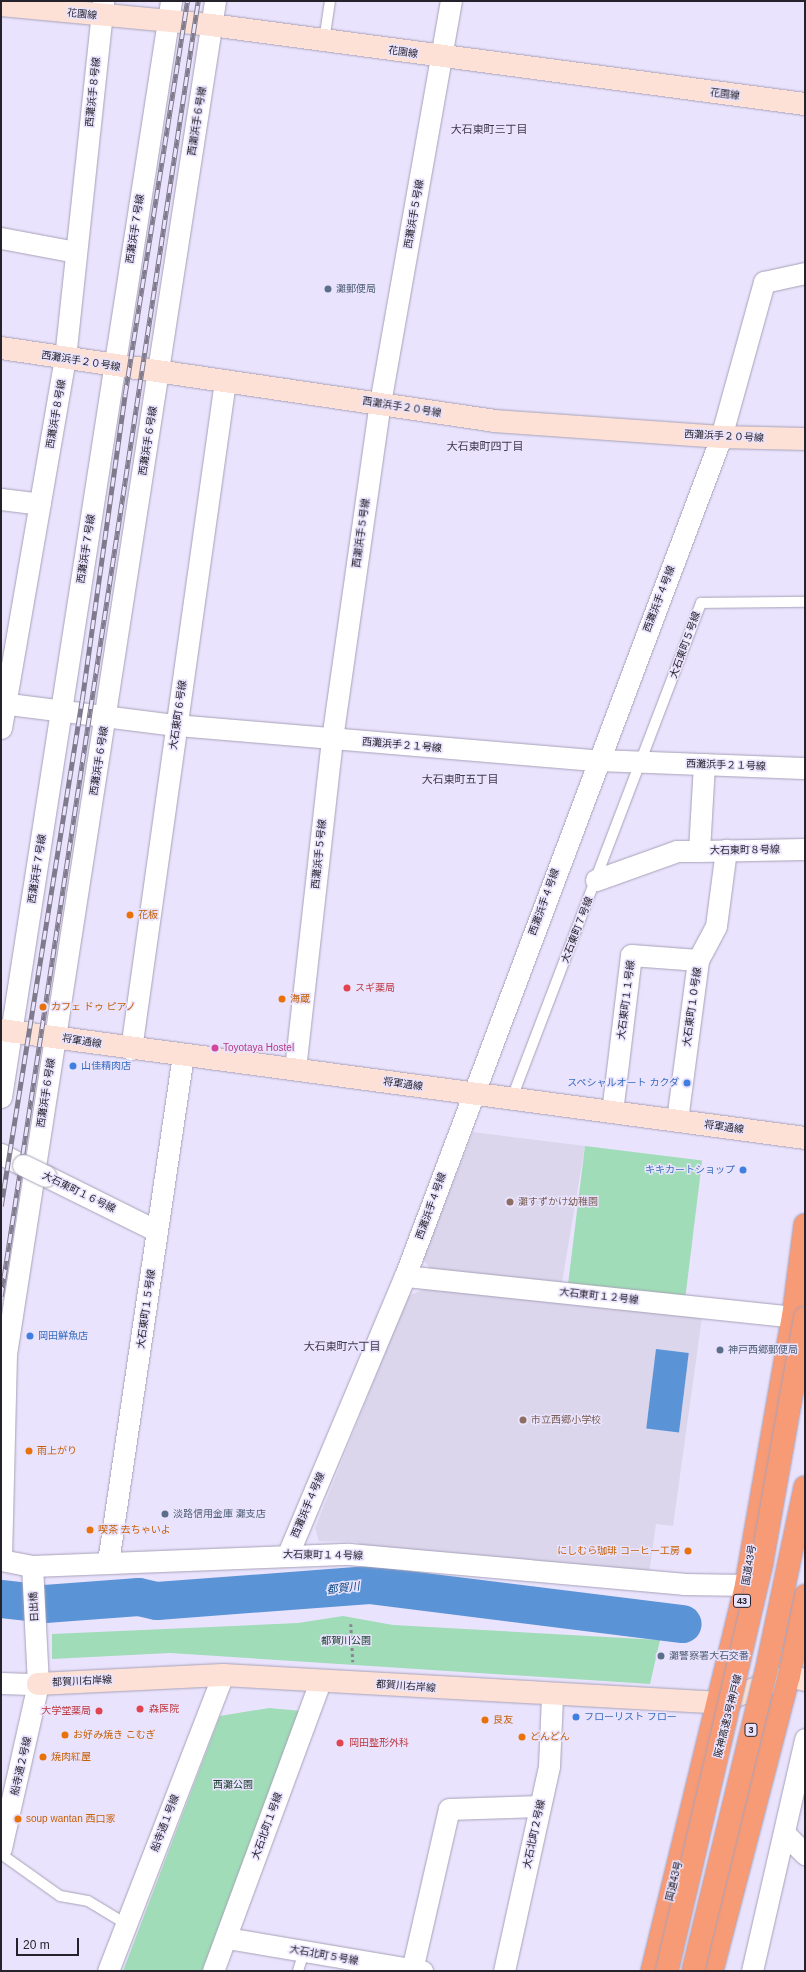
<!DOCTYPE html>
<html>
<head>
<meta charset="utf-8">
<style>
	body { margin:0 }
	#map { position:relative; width:806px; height:1972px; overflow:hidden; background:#eae3fd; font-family:Helvetica,"Noto Sans JP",sans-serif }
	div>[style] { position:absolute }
	.education>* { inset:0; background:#dbd6ec }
	.green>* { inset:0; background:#9fdcb7; transform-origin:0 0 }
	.water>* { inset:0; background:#5b94d6; transform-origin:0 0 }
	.river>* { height:38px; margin:-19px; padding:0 19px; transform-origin:19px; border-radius:19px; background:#5b94d6 }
	.path>* { height:2.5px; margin-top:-1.25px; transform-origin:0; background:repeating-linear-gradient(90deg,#8a8496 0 3px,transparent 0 6px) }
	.roads { filter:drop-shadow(0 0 1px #a7a1b8) drop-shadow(0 0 1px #a7a1b8) }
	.lane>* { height:10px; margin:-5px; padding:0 5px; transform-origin:5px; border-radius:5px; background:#fff }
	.street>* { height:21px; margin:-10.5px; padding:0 10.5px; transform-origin:10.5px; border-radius:10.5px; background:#fff }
	.secondary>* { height:22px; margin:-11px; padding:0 11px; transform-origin:11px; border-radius:11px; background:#fde1d6 }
	.highway>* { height:22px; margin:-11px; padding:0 11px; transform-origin:11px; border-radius:11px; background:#f79a76 }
	.rail>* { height:4.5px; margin-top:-2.25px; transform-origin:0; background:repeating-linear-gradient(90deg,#eae3fd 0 9px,#807b8c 0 18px); box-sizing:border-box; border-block:1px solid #807b8c }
	.bridges { filter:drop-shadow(0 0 1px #a7a1b8) drop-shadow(0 0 1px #a7a1b8) }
	.street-bridge>* { height:21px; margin:-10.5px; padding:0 10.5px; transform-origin:10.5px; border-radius:10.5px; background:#fff }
	.highway-bridge>* { height:22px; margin:-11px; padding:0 11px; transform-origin:11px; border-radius:11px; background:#f79a76 }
	.dots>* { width:11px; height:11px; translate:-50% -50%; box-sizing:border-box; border:2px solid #eae3fd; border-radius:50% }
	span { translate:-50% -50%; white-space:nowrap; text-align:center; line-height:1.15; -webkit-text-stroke:3px #eae3fd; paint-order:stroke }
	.shield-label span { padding:1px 3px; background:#eae3fd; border:1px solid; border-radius:3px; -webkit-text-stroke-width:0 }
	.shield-label { font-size:9px; color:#25222b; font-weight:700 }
	.street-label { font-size:10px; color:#25222b }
	.service-label { font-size:10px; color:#4e5e75 }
	.left { translate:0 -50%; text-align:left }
	.food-label { font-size:10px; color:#c56008 }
	.right { translate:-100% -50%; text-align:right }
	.health-label { font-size:10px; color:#be3a42 }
	.hotel-label { font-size:10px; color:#b23c85 }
	.shop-label { font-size:10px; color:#366cbe }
	.education-label { font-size:10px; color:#785e54 }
	.park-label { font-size:10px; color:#143b27 }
	.neighbourhood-label { font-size:11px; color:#403a4e }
	.water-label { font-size:11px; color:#074783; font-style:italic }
	.frame { position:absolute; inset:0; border:2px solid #25222b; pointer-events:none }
	.scale { position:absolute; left:16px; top:1938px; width:63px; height:18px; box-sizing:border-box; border:2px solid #25222b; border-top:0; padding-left:5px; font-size:12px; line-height:14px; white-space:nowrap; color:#25222b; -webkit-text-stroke:3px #eae3fd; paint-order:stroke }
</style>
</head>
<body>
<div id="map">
	<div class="education">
		<div style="clip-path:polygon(473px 1132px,585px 1146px,562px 1282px,431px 1270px,423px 1259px)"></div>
		<div style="clip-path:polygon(427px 1288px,702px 1317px,673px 1526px,656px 1524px,649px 1574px,358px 1549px,358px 1542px,319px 1541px,315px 1528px,408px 1296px)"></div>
	</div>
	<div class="green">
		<div style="left:585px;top:1146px;width:118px;height:138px;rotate:7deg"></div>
		<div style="clip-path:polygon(343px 1616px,393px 1625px,660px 1640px,650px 1684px,170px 1653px,52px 1659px,52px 1634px,298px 1623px)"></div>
		<div style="clip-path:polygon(269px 1708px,302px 1711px,202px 1971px,123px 1971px,220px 1716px)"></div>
	</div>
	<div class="water">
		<div style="left:656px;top:1349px;width:33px;height:80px;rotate:7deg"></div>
	</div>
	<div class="river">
		<div style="left:1px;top:1599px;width:44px;rotate:6.5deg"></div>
		<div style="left:45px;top:1604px;width:94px;rotate:-4.3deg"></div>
		<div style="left:139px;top:1597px;width:18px;rotate:13deg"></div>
		<div style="left:157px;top:1601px;width:213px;rotate:-4.3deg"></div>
		<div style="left:369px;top:1585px;width:316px;rotate:7.1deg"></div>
	</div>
	<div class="path">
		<div style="left:351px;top:1624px;width:38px;rotate:87deg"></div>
	</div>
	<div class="roads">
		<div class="lane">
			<div style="left:324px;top:41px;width:40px;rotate:-81.5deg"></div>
			<div style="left:512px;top:1098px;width:530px;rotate:-69.1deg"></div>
			<div style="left:701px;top:603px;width:104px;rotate:-0.6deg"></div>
			<div style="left:1px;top:1854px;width:72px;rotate:35.4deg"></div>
			<div style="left:60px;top:1896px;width:28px;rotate:10deg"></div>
			<div style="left:88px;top:1901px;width:44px;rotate:31.2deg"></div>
			<div style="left:298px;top:1971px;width:21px;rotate:-73deg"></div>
		</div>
		<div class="street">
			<div style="left:215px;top:1px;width:1369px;rotate:98.78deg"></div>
			<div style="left:6px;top:1354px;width:206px;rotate:91.4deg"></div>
			<div style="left:1px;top:1560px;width:32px;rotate:11deg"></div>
			<div style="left:32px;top:1566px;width:317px;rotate:-2.2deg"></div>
			<div style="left:349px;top:1554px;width:335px;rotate:5.1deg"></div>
			<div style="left:683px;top:1584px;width:63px;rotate:0.9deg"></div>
			<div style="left:1px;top:238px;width:76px;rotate:10.6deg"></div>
			<div style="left:1px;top:499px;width:39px;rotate:7deg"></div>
			<div style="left:1px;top:703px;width:176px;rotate:7.2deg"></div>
			<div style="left:176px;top:725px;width:421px;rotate:4.8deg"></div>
			<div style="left:596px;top:760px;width:209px;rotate:2.2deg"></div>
			<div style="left:1px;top:728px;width:375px;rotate:-80.2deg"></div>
			<div style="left:65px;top:358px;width:359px;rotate:-83.9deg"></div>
			<div style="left:704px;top:764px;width:87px;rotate:93.3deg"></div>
			<div style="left:699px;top:851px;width:106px;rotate:-1.1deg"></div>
			<div style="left:596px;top:880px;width:86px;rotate:-19.7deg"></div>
			<div style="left:677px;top:851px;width:22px"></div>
			<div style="left:131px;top:1049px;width:675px;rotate:-81.99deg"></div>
			<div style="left:295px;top:1069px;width:332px;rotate:-83.6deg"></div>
			<div style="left:332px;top:739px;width:339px;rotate:-81.9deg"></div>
			<div style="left:380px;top:403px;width:408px;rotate:-80deg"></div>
			<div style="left:1px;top:1097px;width:1109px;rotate:-81.18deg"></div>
			<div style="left:612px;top:1112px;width:158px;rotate:-83.1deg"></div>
			<div style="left:631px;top:955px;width:67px;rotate:4.3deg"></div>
			<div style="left:677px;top:1120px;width:161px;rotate:-82.5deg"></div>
			<div style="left:698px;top:960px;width:38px;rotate:-62deg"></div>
			<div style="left:716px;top:926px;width:77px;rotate:-82.5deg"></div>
			<div style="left:1px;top:1154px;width:25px;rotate:27deg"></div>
			<div style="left:46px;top:1176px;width:124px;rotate:26.4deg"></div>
			<div style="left:405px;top:1276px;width:390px;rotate:6deg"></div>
			<div style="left:288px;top:1554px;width:302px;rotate:-67.2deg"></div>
			<div style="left:405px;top:1276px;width:897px;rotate:-69.36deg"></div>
			<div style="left:721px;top:437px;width:161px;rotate:-74.5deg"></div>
			<div style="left:764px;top:282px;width:42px;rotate:-12.4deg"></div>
			<div style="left:108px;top:1562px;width:513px;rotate:-81.59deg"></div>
			<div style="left:1px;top:1683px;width:37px;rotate:2deg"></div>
			<div style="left:784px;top:1833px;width:30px;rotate:45deg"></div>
			<div style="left:1px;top:1848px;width:168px;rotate:-77.3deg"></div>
			<div style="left:38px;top:1684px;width:118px;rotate:-92.9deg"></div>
			<div style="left:227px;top:1938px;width:198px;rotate:9.6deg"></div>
			<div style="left:412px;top:1970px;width:165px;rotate:-77.1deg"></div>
			<div style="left:449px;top:1809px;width:91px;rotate:-1.9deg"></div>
			<div style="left:108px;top:1971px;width:318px;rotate:-68.8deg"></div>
			<div style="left:213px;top:1971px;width:309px;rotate:-69.7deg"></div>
			<div style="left:504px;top:1971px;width:210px;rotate:-77.6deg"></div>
			<div style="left:549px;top:1766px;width:70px;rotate:-87.5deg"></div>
			<div style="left:752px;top:1971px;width:238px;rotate:-77.1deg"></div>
		</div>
		<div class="secondary">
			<div style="left:1px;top:5px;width:211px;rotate:5.4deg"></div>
			<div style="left:211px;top:25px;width:599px;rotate:7.58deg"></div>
			<div style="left:1px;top:348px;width:498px;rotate:8.4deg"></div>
			<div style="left:494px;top:421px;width:228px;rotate:4deg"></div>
			<div style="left:721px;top:437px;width:84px;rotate:1.4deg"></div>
			<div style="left:1px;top:1030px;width:811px;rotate:7.65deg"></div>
			<div style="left:38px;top:1684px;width:185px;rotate:-2.8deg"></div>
			<div style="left:223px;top:1675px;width:495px;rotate:3.2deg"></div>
			<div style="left:717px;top:1703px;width:77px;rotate:-20.6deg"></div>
			<div style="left:789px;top:1676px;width:16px;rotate:14deg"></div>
		</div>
		<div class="highway">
			<div style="left:652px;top:1971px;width:397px;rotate:-76.3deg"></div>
			<div style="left:746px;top:1585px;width:272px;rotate:-80.1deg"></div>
			<div style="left:793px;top:1317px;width:93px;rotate:-82.6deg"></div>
			<div style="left:712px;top:1971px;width:305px;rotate:-75.4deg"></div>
			<div style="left:789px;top:1676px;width:82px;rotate:-78.7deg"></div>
		</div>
	</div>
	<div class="rail">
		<div style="left:1px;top:1206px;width:512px;rotate:-80.91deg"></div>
		<div style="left:82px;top:700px;width:309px;rotate:-82deg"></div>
		<div style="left:125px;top:394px;width:398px;rotate:-81deg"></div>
		<div style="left:1px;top:1296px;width:1310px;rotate:-81.35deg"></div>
	</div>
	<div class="bridges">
		<div class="street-bridge">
			<div style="left:23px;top:1165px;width:25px;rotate:26deg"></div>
		</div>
		<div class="highway-bridge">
			<div style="left:667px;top:1971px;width:420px;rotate:-76.9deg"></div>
			<div style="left:762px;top:1562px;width:248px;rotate:-80deg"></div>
			<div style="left:693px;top:1971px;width:308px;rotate:-76.3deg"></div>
			<div style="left:766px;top:1672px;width:189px;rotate:-78.1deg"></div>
		</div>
	</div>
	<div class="dots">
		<div style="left:328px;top:289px;background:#5c6f8a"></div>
		<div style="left:130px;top:915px;background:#e8710a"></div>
		<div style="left:347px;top:988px;background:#e0444e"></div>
		<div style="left:282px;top:999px;background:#e8710a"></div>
		<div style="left:43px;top:1007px;background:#e8710a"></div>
		<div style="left:215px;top:1048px;background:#d1479c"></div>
		<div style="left:73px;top:1066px;background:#3f7fe0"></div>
		<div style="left:687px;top:1083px;background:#3f7fe0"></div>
		<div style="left:743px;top:1170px;background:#3f7fe0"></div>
		<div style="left:510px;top:1202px;background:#8d6e63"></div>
		<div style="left:30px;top:1336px;background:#3f7fe0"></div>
		<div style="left:720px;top:1350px;background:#5c6f8a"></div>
		<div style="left:523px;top:1420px;background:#8d6e63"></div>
		<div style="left:29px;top:1451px;background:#e8710a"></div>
		<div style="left:165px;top:1514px;background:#5c6f8a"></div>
		<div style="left:90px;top:1530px;background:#e8710a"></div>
		<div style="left:688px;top:1551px;background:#e8710a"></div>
		<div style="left:661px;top:1656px;background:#5c6f8a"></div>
		<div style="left:140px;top:1709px;background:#e0444e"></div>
		<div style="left:99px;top:1711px;background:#e0444e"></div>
		<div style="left:576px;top:1717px;background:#3f7fe0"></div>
		<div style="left:485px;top:1720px;background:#e8710a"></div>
		<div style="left:65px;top:1735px;background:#e8710a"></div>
		<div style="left:522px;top:1737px;background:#e8710a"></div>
		<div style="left:340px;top:1743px;background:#e0444e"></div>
		<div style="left:43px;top:1757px;background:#e8710a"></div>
		<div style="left:18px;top:1819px;background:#e8710a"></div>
	</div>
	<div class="shield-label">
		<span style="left:742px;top:1601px">43</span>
		<span style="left:751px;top:1730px">3</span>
	</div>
	<div class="street-label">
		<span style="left:82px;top:14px;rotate:6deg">花園線</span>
		<span style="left:403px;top:52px;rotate:8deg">花園線</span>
		<span style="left:93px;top:92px;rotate:-84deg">西灘浜手８号線</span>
		<span style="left:725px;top:94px;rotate:7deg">花園線</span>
		<span style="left:197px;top:121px;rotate:-81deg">西灘浜手６号線</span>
		<span style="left:414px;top:214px;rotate:-80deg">西灘浜手５号線</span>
		<span style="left:135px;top:229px;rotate:-81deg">西灘浜手７号線</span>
		<span style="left:81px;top:361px;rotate:9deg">西灘浜手２０号線</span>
		<span style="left:402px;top:407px;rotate:9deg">西灘浜手２０号線</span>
		<span style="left:56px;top:414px;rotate:-80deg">西灘浜手８号線</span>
		<span style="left:724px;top:436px;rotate:3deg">西灘浜手２０号線</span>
		<span style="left:148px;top:441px;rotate:-81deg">西灘浜手６号線</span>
		<span style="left:361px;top:533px;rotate:-82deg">西灘浜手５号線</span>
		<span style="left:86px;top:549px;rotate:-81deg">西灘浜手７号線</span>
		<span style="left:659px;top:599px;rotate:-69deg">西灘浜手４号線</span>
		<span style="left:685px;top:645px;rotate:-70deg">大石東町５号線</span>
		<span style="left:178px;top:715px;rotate:-82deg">大石東町６号線</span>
		<span style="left:402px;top:745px;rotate:5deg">西灘浜手２１号線</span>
		<span style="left:99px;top:761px;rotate:-81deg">西灘浜手６号線</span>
		<span style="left:726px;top:765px;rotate:2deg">西灘浜手２１号線</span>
		<span style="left:745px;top:850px;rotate:-1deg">大石東町８号線</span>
		<span style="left:319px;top:854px;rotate:-84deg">西灘浜手５号線</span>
		<span style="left:37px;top:869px;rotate:-81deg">西灘浜手７号線</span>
		<span style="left:544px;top:902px;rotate:-70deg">西灘浜手４号線</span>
		<span style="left:577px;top:930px;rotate:-69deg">大石東町７号線</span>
		<span style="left:626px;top:1000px;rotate:-83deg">大石東町１１号線</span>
		<span style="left:692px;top:1007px;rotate:-82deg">大石東町１０号線</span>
		<span style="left:82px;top:1041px;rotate:9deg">将軍通線</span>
		<span style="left:403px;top:1084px;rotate:8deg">将軍通線</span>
		<span style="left:46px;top:1093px;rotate:-81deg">西灘浜手６号線</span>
		<span style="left:724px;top:1127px;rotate:8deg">将軍通線</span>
		<span style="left:79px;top:1192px;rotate:26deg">大石東町１６号線</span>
		<span style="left:431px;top:1206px;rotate:-70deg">西灘浜手４号線</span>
		<span style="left:599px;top:1296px;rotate:6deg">大石東町１２号線</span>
		<span style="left:146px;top:1309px;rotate:-82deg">大石東町１５号線</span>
		<span style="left:308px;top:1505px;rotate:-67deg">西灘浜手４号線</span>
		<span style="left:323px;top:1555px;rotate:1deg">大石東町１４号線</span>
		<span style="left:749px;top:1565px;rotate:-80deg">国道43号</span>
		<span style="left:34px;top:1607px;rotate:-93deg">日出橋</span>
		<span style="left:82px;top:1681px;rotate:-3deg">都賀川右岸線</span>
		<span style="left:406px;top:1686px;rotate:4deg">都賀川右岸線</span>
		<span style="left:728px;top:1716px;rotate:-76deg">阪神高速3号神戸線</span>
		<span style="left:21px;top:1766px;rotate:-77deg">船寺通２号線</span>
		<span style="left:165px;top:1823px;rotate:-69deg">船寺通１号線</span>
		<span style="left:267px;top:1826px;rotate:-70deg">大石北町１号線</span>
		<span style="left:534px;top:1834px;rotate:-78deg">大石北町２号線</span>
		<span style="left:674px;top:1881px;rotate:-76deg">国道43号</span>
		<span style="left:324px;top:1955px;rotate:10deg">大石北町５号線</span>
	</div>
	<div class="service-label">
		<span class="left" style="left:336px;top:289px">灘郵便局</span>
		<span class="left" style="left:728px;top:1350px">神戸西郷郵便局</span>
		<span class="left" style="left:173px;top:1514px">淡路信用金庫 灘支店</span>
		<span class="left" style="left:669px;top:1656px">灘警察署大石交番</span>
	</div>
	<div class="food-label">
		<span class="left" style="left:138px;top:915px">花板</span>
		<span class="left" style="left:290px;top:999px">海蔵</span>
		<span class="left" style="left:51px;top:1007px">カフェ ドゥ ピアノ</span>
		<span class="left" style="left:37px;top:1451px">雨上がり</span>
		<span class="left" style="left:98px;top:1530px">喫茶 去ちゃいよ</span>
		<span class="right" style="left:680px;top:1551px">にしむら珈琲 コーヒー工房</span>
		<span class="left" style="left:493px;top:1720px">良友</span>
		<span class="left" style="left:73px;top:1735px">お好み焼き こむぎ</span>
		<span class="left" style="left:530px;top:1737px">どんどん</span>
		<span class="left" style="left:51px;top:1757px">焼肉紅屋</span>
		<span class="left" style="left:26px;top:1819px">soup wantan 西口家</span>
	</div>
	<div class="health-label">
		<span class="left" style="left:355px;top:988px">スギ薬局</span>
		<span class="left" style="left:149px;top:1709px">森医院</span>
		<span class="right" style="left:91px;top:1711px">大学堂薬局</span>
		<span class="left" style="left:349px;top:1743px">岡田整形外科</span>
	</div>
	<div class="hotel-label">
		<span class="left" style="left:223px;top:1048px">Toyotaya Hostel</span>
	</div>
	<div class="shop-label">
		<span class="left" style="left:81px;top:1066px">山佳精肉店</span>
		<span class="right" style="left:679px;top:1083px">スペシャルオート カクダ</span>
		<span class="right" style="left:735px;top:1170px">キキカートショップ</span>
		<span class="left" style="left:38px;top:1336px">岡田鮮魚店</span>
		<span class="left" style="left:584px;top:1717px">フローリスト フロー</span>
	</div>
	<div class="education-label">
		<span class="left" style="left:518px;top:1202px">灘すずかけ幼稚園</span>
		<span class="left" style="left:531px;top:1420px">市立西郷小学校</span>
	</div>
	<div class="park-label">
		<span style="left:346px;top:1641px">都賀川公園</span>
		<span style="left:233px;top:1785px">西灘公園</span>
	</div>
	<div class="neighbourhood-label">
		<span style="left:489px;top:129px">大石東町三丁目</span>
		<span style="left:485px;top:446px">大石東町四丁目</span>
		<span style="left:460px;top:779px">大石東町五丁目</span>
		<span style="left:342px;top:1346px">大石東町六丁目</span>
	</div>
	<div class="water-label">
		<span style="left:343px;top:1588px;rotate:-7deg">都賀川</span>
	</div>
	<div class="frame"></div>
	<div class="scale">20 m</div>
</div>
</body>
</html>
